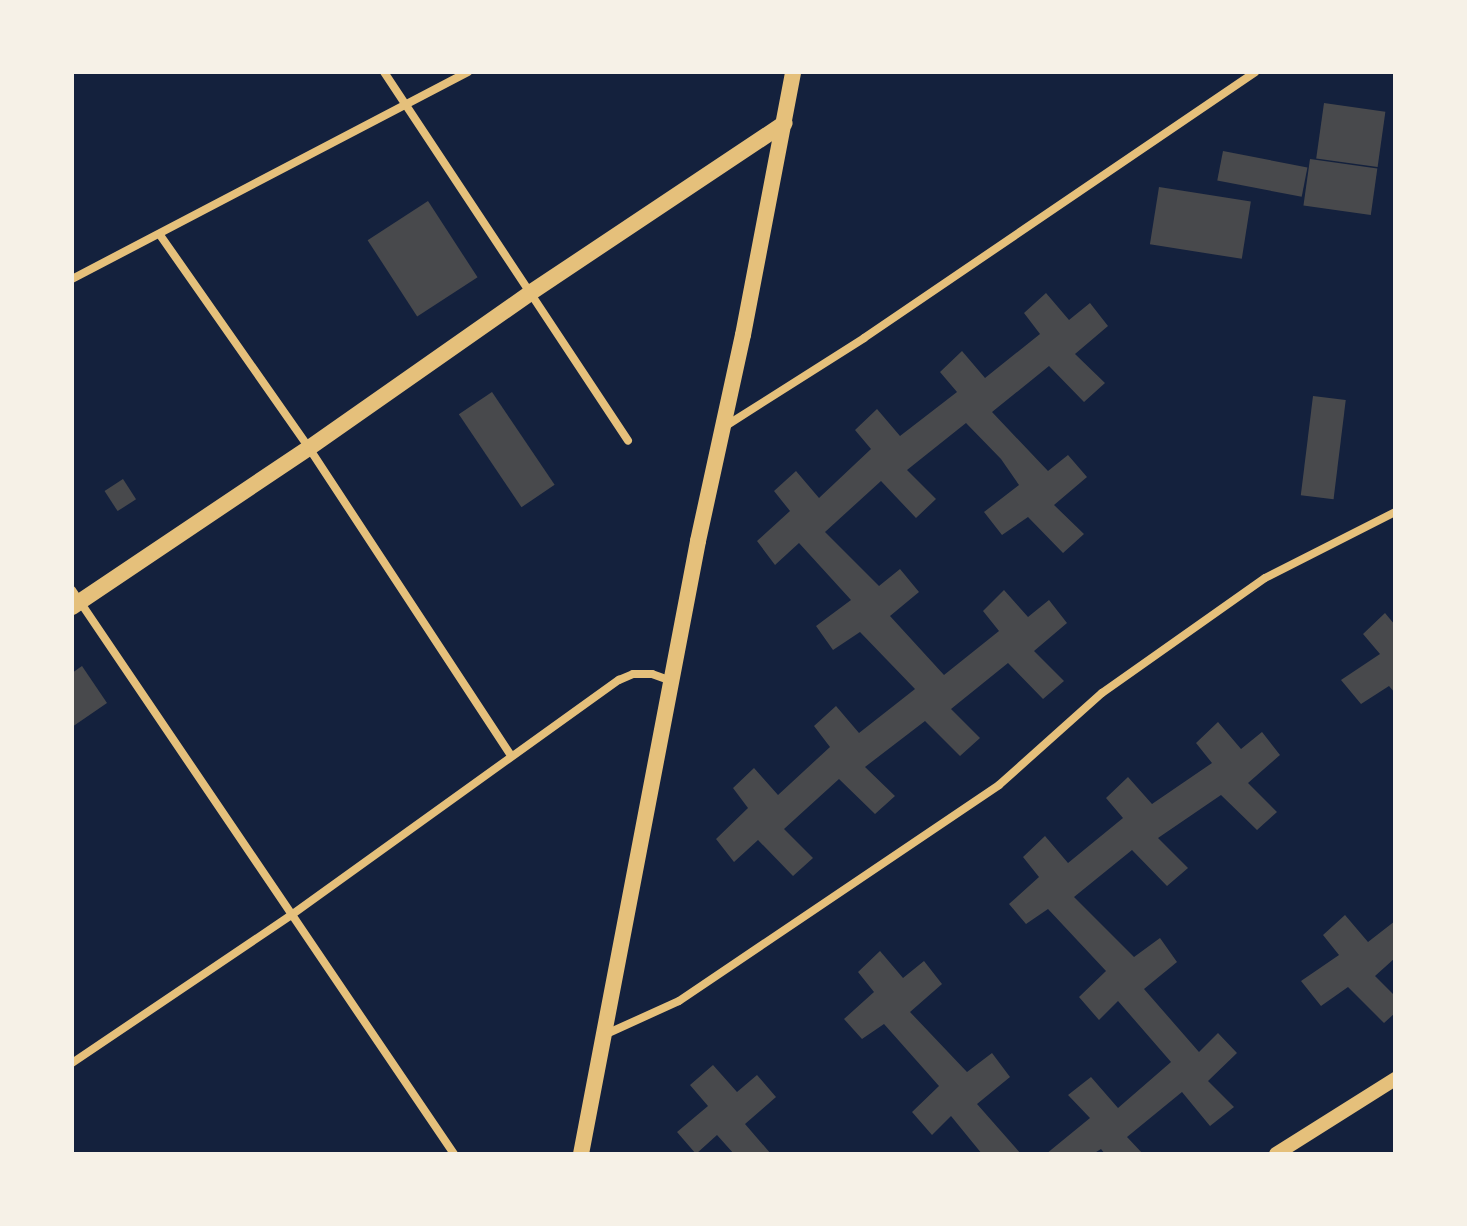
<!DOCTYPE html>
<html>
<head>
<meta charset="utf-8">
<style>
	body { margin:0 }
	#map { position:relative; width:1467px; height:1226px; overflow:hidden; background:#14213d; font-family:"DejaVu Sans",sans-serif }
	div>[style] { position:absolute }
	.building>* { inset:0; background:#48494c; transform-origin:0 0 }
	.minor>* { height:8px; margin:-4px; padding:0 4px; transform-origin:4px; border-radius:4px; background:#e5c07b }
	.tertiary>* { height:14px; margin:-7px; padding:0 7px; transform-origin:7px; border-radius:7px; background:#e5c07b }
	.secondary>* { height:16px; margin:-8px; padding:0 8px; transform-origin:8px; border-radius:8px; background:#e5c07b }
	span { translate:-50% -50%; white-space:nowrap; text-align:center; line-height:1.15; -webkit-text-stroke:6px #f6f1e7; paint-order:stroke }
	.frame { position:absolute; inset:0; border:74px solid #f6f1e7; pointer-events:none }
</style>
</head>
<body>
<div id="map">
	<div class="building">
		<div style="left:1324px;top:103px;width:62px;height:56px;rotate:8deg"></div>
		<div style="left:1223px;top:151px;width:86px;height:30px;rotate:11deg"></div>
		<div style="left:1310px;top:159px;width:68px;height:47px;rotate:8deg"></div>
		<div style="left:1159px;top:187px;width:93px;height:58px;rotate:9deg"></div>
		<div style="left:428px;top:201px;width:91px;height:72px;rotate:57deg"></div>
		<div style="clip-path:polygon(1046px 293px,1069px 320px,1090px 303px,1108px 326px,1075px 354px,1105px 383px,1084px 402px,1049px 366px,992px 412px,1048px 471px,1068px 455px,1087px 477px,1054px 505px,1084px 534px,1063px 553px,1028px 517px,1002px 535px,984px 512px,1019px 485px,1001px 459px,966px 423px,907px 470px,936px 499px,916px 518px,881px 481px,825px 532px,879px 586px,900px 569px,919px 592px,890px 616px,944px 675px,999px 631px,983px 611px,1004px 590px,1028px 617px,1049px 600px,1067px 623px,1034px 651px,1064px 681px,1043px 699px,1008px 663px,951px 709px,980px 738px,960px 756px,925px 721px,865px 767px,895px 796px,875px 814px,839px 779px,784px 829px,813px 858px,793px 876px,758px 840px,734px 862px,716px 839px,748px 808px,733px 788px,754px 768px,778px 795px,830px 747px,814px 726px,836px 706px,859px 733px,915px 689px,860px 632px,833px 650px,816px 626px,851px 600px,799px 543px,775px 565px,757px 541px,790px 511px,774px 491px,796px 471px,819px 498px,871px 449px,855px 430px,877px 409px,900px 436px,957px 392px,940px 372px,962px 351px,985px 378px,1040px 334px,1024px 313px)"></div>
		<div style="left:492px;top:392px;width:112px;height:40px;rotate:56deg"></div>
		<div style="left:1313px;top:396px;width:33px;height:100px;rotate:7deg"></div>
		<div style="left:123px;top:479px;width:24px;height:22px;rotate:57deg"></div>
		<div style="clip-path:polygon(1385px 613px,1395px 625px,1395px 693px,1389px 686px,1361px 704px,1341px 680px,1380px 654px,1363px 634px)"></div>
		<div style="clip-path:polygon(82px 666px,107px 703px,72px 727px,72px 673px)"></div>
		<div style="clip-path:polygon(1218px 722px,1241px 749px,1262px 732px,1280px 755px,1248px 783px,1277px 812px,1257px 830px,1221px 795px,1158px 838px,1188px 868px,1167px 886px,1132px 850px,1074px 897px,1134px 957px,1160px 938px,1177px 962px,1144px 989px,1199px 1052px,1218px 1033px,1237px 1053px,1208px 1081px,1234px 1107px,1210px 1126px,1182px 1092px,1127px 1137px,1143px 1154px,1105px 1154px,1101px 1149px,1093px 1154px,1046px 1154px,1090px 1118px,1068px 1095px,1091px 1077px,1118px 1108px,1171px 1062px,1118px 1001px,1099px 1020px,1079px 997px,1106px 971px,1048px 909px,1026px 924px,1009px 904px,1039px 877px,1023px 857px,1045px 836px,1068px 863px,1123px 818px,1106px 798px,1128px 777px,1152px 804px,1212px 763px,1196px 743px)"></div>
		<div style="clip-path:polygon(1345px 915px,1368px 942px,1395px 921px,1395px 958px,1375px 976px,1395px 996px,1395px 1013px,1384px 1023px,1348px 987px,1321px 1006px,1301px 981px,1339px 955px,1323px 935px)"></div>
		<div style="clip-path:polygon(880px 951px,903px 978px,924px 961px,942px 984px,910px 1012px,967px 1072px,992px 1053px,1010px 1077px,977px 1104px,1021px 1154px,982px 1154px,951px 1116px,932px 1135px,912px 1112px,939px 1086px,884px 1024px,862px 1039px,844px 1019px,874px 992px,858px 972px)"></div>
		<div style="clip-path:polygon(713px 1065px,737px 1092px,757px 1075px,776px 1097px,745px 1124px,771px 1154px,734px 1154px,717px 1135px,696px 1154px,677px 1132px,708px 1106px,690px 1085px)"></div>
	</div>
	<div class="minor">
		<div style="left:384px;top:72px;width:442px;rotate:56.5deg"></div>
		<div style="left:160px;top:235px;width:260px;rotate:55deg"></div>
		<div style="left:309px;top:448px;width:367px;rotate:56.7deg"></div>
		<div style="left:72px;top:279px;width:447px;rotate:-27.6deg"></div>
		<div style="left:724px;top:427px;width:166px;rotate:-32.4deg"></div>
		<div style="left:864px;top:338px;width:473px;rotate:-34.2deg"></div>
		<div style="left:72px;top:590px;width:681px;rotate:55.89deg"></div>
		<div style="left:604px;top:1035px;width:82px;rotate:-24.4deg"></div>
		<div style="left:679px;top:1001px;width:386px;rotate:-34deg"></div>
		<div style="left:999px;top:785px;width:138px;rotate:-41.8deg"></div>
		<div style="left:1102px;top:693px;width:199px;rotate:-35.2deg"></div>
		<div style="left:1265px;top:578px;width:146px;rotate:-26.9deg"></div>
		<div style="left:72px;top:1063px;width:263px;rotate:-34deg"></div>
		<div style="left:290px;top:916px;width:405px;rotate:-35.7deg"></div>
		<div style="left:619px;top:680px;width:15px;rotate:-23deg"></div>
		<div style="left:633px;top:674px;width:19px"></div>
		<div style="left:652px;top:674px;width:20px;rotate:20deg"></div>
	</div>
	<div class="tertiary">
		<div style="left:1276px;top:1154px;width:141px;rotate:-32.2deg"></div>
	</div>
	<div class="secondary">
		<div style="left:72px;top:607px;width:285px;rotate:-33.9deg"></div>
		<div style="left:309px;top:448px;width:270px;rotate:-35deg"></div>
		<div style="left:530px;top:293px;width:306px;rotate:-33.7deg"></div>
		<div style="left:581px;top:1154px;width:624px;rotate:-79.19deg"></div>
		<div style="left:698px;top:541px;width:211px;rotate:-77.7deg"></div>
		<div style="left:743px;top:335px;width:268px;rotate:-79.2deg"></div>
	</div>
	<div class="frame"></div>
</div>
</body>
</html>
